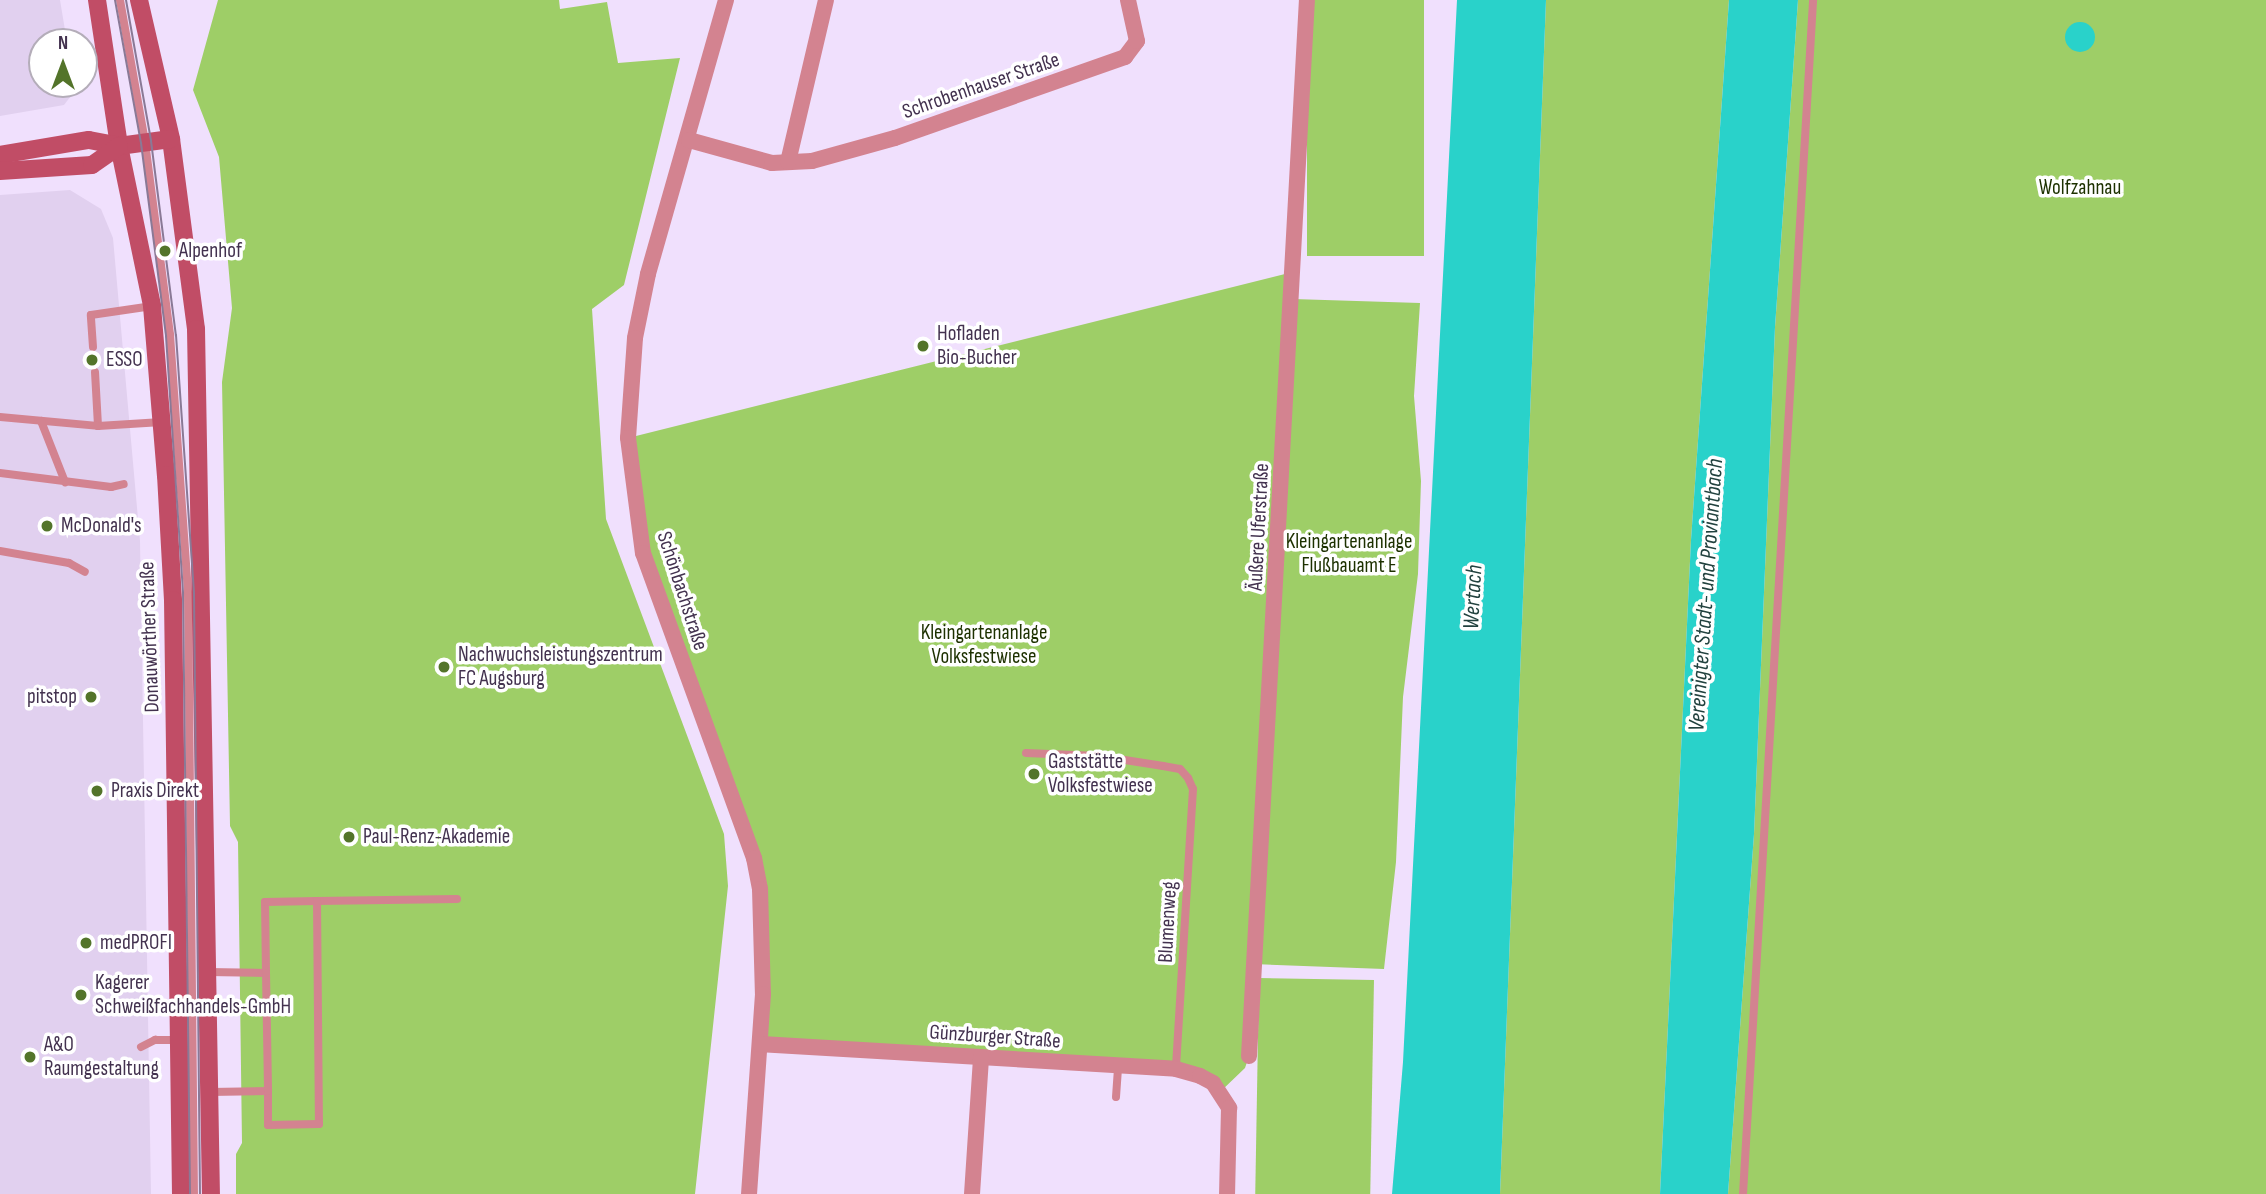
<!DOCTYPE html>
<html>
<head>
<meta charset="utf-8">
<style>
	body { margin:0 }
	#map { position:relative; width:2266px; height:1194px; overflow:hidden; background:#f0e0fd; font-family:"Sofia Sans Condensed",sans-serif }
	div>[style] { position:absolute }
	.built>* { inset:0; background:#e1d0ef }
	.green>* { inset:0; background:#9ece67; transform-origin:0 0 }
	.water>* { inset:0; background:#29d2ca }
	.round { border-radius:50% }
	.service>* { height:8px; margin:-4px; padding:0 4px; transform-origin:4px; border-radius:4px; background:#d38390 }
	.minor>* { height:16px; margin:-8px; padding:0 8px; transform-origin:8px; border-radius:8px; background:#d38390 }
	.secondary>* { height:18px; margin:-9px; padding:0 9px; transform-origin:9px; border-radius:9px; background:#c14d66 }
	.tram>* { height:2px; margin:-1px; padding:0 1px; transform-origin:1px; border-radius:1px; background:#8a7996 }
	.dots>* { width:19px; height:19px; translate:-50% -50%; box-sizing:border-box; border:4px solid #fff; border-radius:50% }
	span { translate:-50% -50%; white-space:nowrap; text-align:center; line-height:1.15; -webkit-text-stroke:7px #fff; paint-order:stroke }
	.street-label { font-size:21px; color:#43324f }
	.park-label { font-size:21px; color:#1d3100 }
	.poi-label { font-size:21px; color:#43324f }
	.left { translate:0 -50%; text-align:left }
	.right { translate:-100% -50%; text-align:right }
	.water-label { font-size:23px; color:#22423f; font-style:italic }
	.north { position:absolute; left:28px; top:28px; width:70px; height:70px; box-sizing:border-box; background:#fff; border:2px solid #b4adb9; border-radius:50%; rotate:0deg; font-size:19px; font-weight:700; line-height:28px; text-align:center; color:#43324f }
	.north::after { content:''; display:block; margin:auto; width:24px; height:32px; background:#53742a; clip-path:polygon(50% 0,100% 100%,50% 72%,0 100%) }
</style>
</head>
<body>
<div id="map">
	<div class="built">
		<div style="clip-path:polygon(0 0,60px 0,67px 42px,42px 42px,42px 84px,73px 84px,74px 92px,64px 105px,0 116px)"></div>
		<div style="clip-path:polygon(70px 190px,101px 209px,113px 238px,140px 541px,151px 1194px,0 1194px,0 195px)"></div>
	</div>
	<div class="green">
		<div style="clip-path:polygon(218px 0,559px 0,560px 9px,607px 2px,618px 63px,680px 58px,624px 285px,592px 309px,606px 519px,724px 834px,728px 886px,695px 1194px,236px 1194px,236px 1154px,242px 1143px,238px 842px,230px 826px,222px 382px,232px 308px,219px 157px,193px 90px)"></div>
		<div style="left:1307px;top:0;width:117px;height:256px"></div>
		<div style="clip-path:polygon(1546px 0,1729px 0,1691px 540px,1660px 1194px,1500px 1194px)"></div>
		<div style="clip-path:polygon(1798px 0,2266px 0,2266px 1194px,1728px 1194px,1754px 834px,1775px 327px)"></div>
		<div style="clip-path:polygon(1293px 272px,1293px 299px,1420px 303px,1414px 396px,1421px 481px,1418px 574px,1403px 697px,1396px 862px,1384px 969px,1253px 964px,1249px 1056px,1245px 1068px,1220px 1092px,1200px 1076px,760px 1044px,760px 889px,643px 553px,628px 438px)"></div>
		<div style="left:1259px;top:978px;width:115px;height:216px;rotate:1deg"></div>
	</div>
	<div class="water">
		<div style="clip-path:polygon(1457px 0,1546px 0,1500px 1194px,1392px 1194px,1403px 1062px)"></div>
		<div style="clip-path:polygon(1729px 0,1798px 0,1775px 327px,1754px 834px,1728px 1194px,1660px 1194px,1691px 540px)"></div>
		<div class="round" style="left:2065px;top:22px;width:30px;height:30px"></div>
	</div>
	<div class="service">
		<div style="left:120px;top:0;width:144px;rotate:80deg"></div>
		<div style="left:145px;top:142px;width:195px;rotate:82.6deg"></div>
		<div style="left:170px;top:335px;width:259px;rotate:86deg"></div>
		<div style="left:188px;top:593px;width:601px;rotate:89.43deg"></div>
		<div style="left:93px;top:347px;width:32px;rotate:-94deg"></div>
		<div style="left:91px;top:315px;width:62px;rotate:-8.4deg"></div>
		<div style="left:95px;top:372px;width:54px;rotate:86.8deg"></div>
		<div style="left:98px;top:426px;width:64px;rotate:-3.6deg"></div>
		<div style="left:0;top:417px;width:98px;rotate:5.2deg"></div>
		<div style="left:41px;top:421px;width:66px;rotate:68.5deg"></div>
		<div style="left:0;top:473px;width:112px;rotate:7.2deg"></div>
		<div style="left:111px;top:487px;width:13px;rotate:-13deg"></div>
		<div style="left:0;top:551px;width:70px;rotate:9.9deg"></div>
		<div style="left:69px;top:563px;width:18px;rotate:29deg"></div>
		<div style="left:1026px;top:753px;width:73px;rotate:2.4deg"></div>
		<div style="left:1099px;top:756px;width:65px;rotate:8.9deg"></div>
		<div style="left:1163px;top:766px;width:17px;rotate:10deg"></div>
		<div style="left:1180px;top:769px;width:12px;rotate:48deg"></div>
		<div style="left:1188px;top:778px;width:12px;rotate:66deg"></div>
		<div style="left:1193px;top:789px;width:281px;rotate:93.5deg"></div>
		<div style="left:317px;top:901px;width:140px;rotate:-0.8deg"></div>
		<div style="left:208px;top:972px;width:58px;rotate:1deg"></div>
		<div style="left:266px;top:973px;width:71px;rotate:-90.8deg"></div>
		<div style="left:265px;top:902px;width:52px;rotate:-1.1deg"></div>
		<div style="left:317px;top:901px;width:223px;rotate:89.5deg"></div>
		<div style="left:319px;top:1124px;width:51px;rotate:178.9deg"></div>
		<div style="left:268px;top:1125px;width:34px;rotate:-90deg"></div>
		<div style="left:268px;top:1091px;width:58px;rotate:179deg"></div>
		<div style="left:266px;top:973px;width:118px;rotate:89deg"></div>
		<div style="left:141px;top:1047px;width:16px;rotate:-27deg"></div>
		<div style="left:155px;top:1040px;width:24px"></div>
		<div style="left:1116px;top:1097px;width:31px;rotate:-86deg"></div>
		<div style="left:1743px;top:1194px;width:1196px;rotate:-86.64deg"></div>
	</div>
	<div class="minor">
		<div style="left:726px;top:0;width:285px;rotate:105.9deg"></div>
		<div style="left:648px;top:274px;width:65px;rotate:101.5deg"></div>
		<div style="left:635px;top:338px;width:100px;rotate:94deg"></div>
		<div style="left:628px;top:438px;width:116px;rotate:82.6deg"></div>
		<div style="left:643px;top:553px;width:325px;rotate:70deg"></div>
		<div style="left:754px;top:858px;width:32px;rotate:79deg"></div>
		<div style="left:760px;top:889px;width:105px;rotate:88.4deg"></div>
		<div style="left:763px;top:994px;width:200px;rotate:94deg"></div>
		<div style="left:689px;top:140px;width:86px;rotate:15.5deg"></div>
		<div style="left:772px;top:163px;width:40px;rotate:-2.9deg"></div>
		<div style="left:812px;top:161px;width:86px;rotate:-15.5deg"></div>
		<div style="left:895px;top:138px;width:244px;rotate:-19.4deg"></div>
		<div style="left:1125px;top:57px;width:20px;rotate:-53deg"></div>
		<div style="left:1137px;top:41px;width:42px;rotate:-102.4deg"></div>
		<div style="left:788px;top:162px;width:166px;rotate:-76.8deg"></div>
		<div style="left:760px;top:1044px;width:417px;rotate:3.4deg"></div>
		<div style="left:1176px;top:1069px;width:25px;rotate:16deg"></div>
		<div style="left:1200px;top:1076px;width:15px;rotate:28deg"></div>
		<div style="left:1213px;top:1083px;width:30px;rotate:57deg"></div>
		<div style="left:1229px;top:1108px;width:86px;rotate:91.3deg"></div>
		<div style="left:1249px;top:1056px;width:1058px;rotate:-86.86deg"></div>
		<div style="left:972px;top:1194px;width:137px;rotate:-86.2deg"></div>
	</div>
	<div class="secondary">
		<div style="left:97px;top:0;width:148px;rotate:81.4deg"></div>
		<div style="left:119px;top:146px;width:163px;rotate:78.3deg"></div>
		<div style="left:152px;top:306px;width:170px;rotate:85.3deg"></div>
		<div style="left:166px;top:475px;width:125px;rotate:86.8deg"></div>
		<div style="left:173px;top:600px;width:594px;rotate:89.23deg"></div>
		<div style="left:139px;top:0;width:143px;rotate:77deg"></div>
		<div style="left:171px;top:139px;width:192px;rotate:82.5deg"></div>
		<div style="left:196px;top:329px;width:865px;rotate:89.01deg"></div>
		<div style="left:0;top:155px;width:90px;rotate:-9.6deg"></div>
		<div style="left:89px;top:140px;width:31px;rotate:11deg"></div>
		<div style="left:119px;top:146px;width:52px;rotate:-7.7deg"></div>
		<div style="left:0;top:171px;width:92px;rotate:-3.7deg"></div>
		<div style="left:92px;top:165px;width:33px;rotate:-35deg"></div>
	</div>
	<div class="tram">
		<div style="left:115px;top:0;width:145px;rotate:79.7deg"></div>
		<div style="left:141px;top:143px;width:195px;rotate:82.6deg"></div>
		<div style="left:166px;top:336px;width:258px;rotate:86.2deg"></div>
		<div style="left:183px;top:593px;width:601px;rotate:89.33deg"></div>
		<div style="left:126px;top:0;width:143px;rotate:79.9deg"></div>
		<div style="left:151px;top:141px;width:196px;rotate:82.7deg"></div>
		<div style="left:176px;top:335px;width:259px;rotate:86deg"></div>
		<div style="left:194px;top:593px;width:601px;rotate:89.43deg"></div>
	</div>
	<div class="dots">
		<div style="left:165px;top:251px;background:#53742a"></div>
		<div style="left:923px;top:346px;background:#53742a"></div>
		<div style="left:92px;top:360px;background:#53742a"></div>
		<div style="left:47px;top:526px;background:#53742a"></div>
		<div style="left:444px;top:667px;background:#53742a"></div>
		<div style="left:91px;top:697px;background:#53742a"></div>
		<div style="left:1034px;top:774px;background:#53742a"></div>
		<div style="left:97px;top:791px;background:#53742a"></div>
		<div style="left:349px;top:837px;background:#53742a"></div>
		<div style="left:86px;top:943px;background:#53742a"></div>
		<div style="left:81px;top:995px;background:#53742a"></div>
		<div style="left:30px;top:1057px;background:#53742a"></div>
	</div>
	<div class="street-label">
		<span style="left:981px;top:86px;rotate:-19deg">Schrobenhauser Straße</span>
		<span style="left:1259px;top:527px;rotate:-87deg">Äußere Uferstraße</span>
		<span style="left:682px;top:591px;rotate:72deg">Schönbachstraße</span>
		<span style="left:150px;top:637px;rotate:-92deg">Donauwörther Straße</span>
		<span style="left:1168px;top:922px;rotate:-87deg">Blumenweg</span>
		<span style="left:995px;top:1037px;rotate:4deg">Günzburger Straße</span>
	</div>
	<div class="park-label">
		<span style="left:2080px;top:188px">Wolfzahnau</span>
		<span style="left:1349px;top:554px">Kleingartenanlage<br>Flußbauamt E</span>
		<span style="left:984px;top:645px">Kleingartenanlage<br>Volksfestwiese</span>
	</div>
	<div class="poi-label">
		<span class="left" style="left:179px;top:251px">Alpenhof</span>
		<span class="left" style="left:937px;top:346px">Hofladen<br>Bio-Bucher</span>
		<span class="left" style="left:106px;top:360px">ESSO</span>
		<span class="left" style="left:61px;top:526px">McDonald's</span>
		<span class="left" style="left:458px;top:667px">Nachwuchsleistungszentrum<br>FC Augsburg</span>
		<span class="right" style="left:77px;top:697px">pitstop</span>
		<span class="left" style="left:1048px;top:774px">Gaststätte<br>Volksfestwiese</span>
		<span class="left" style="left:111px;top:791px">Praxis Direkt</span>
		<span class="left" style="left:363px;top:837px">Paul-Renz-Akademie</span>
		<span class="left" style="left:100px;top:943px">medPROFI</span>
		<span class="left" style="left:95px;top:995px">Kagerer<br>Schweißfachhandels-GmbH</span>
		<span class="left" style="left:44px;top:1057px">A&amp;O<br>Raumgestaltung</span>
	</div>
	<div class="water-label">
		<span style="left:1706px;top:595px;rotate:-86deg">Vereinigter Stadt- und Proviantbach</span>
		<span style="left:1473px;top:597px;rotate:-87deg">Wertach</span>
	</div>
	<div class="north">N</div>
</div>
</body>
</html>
